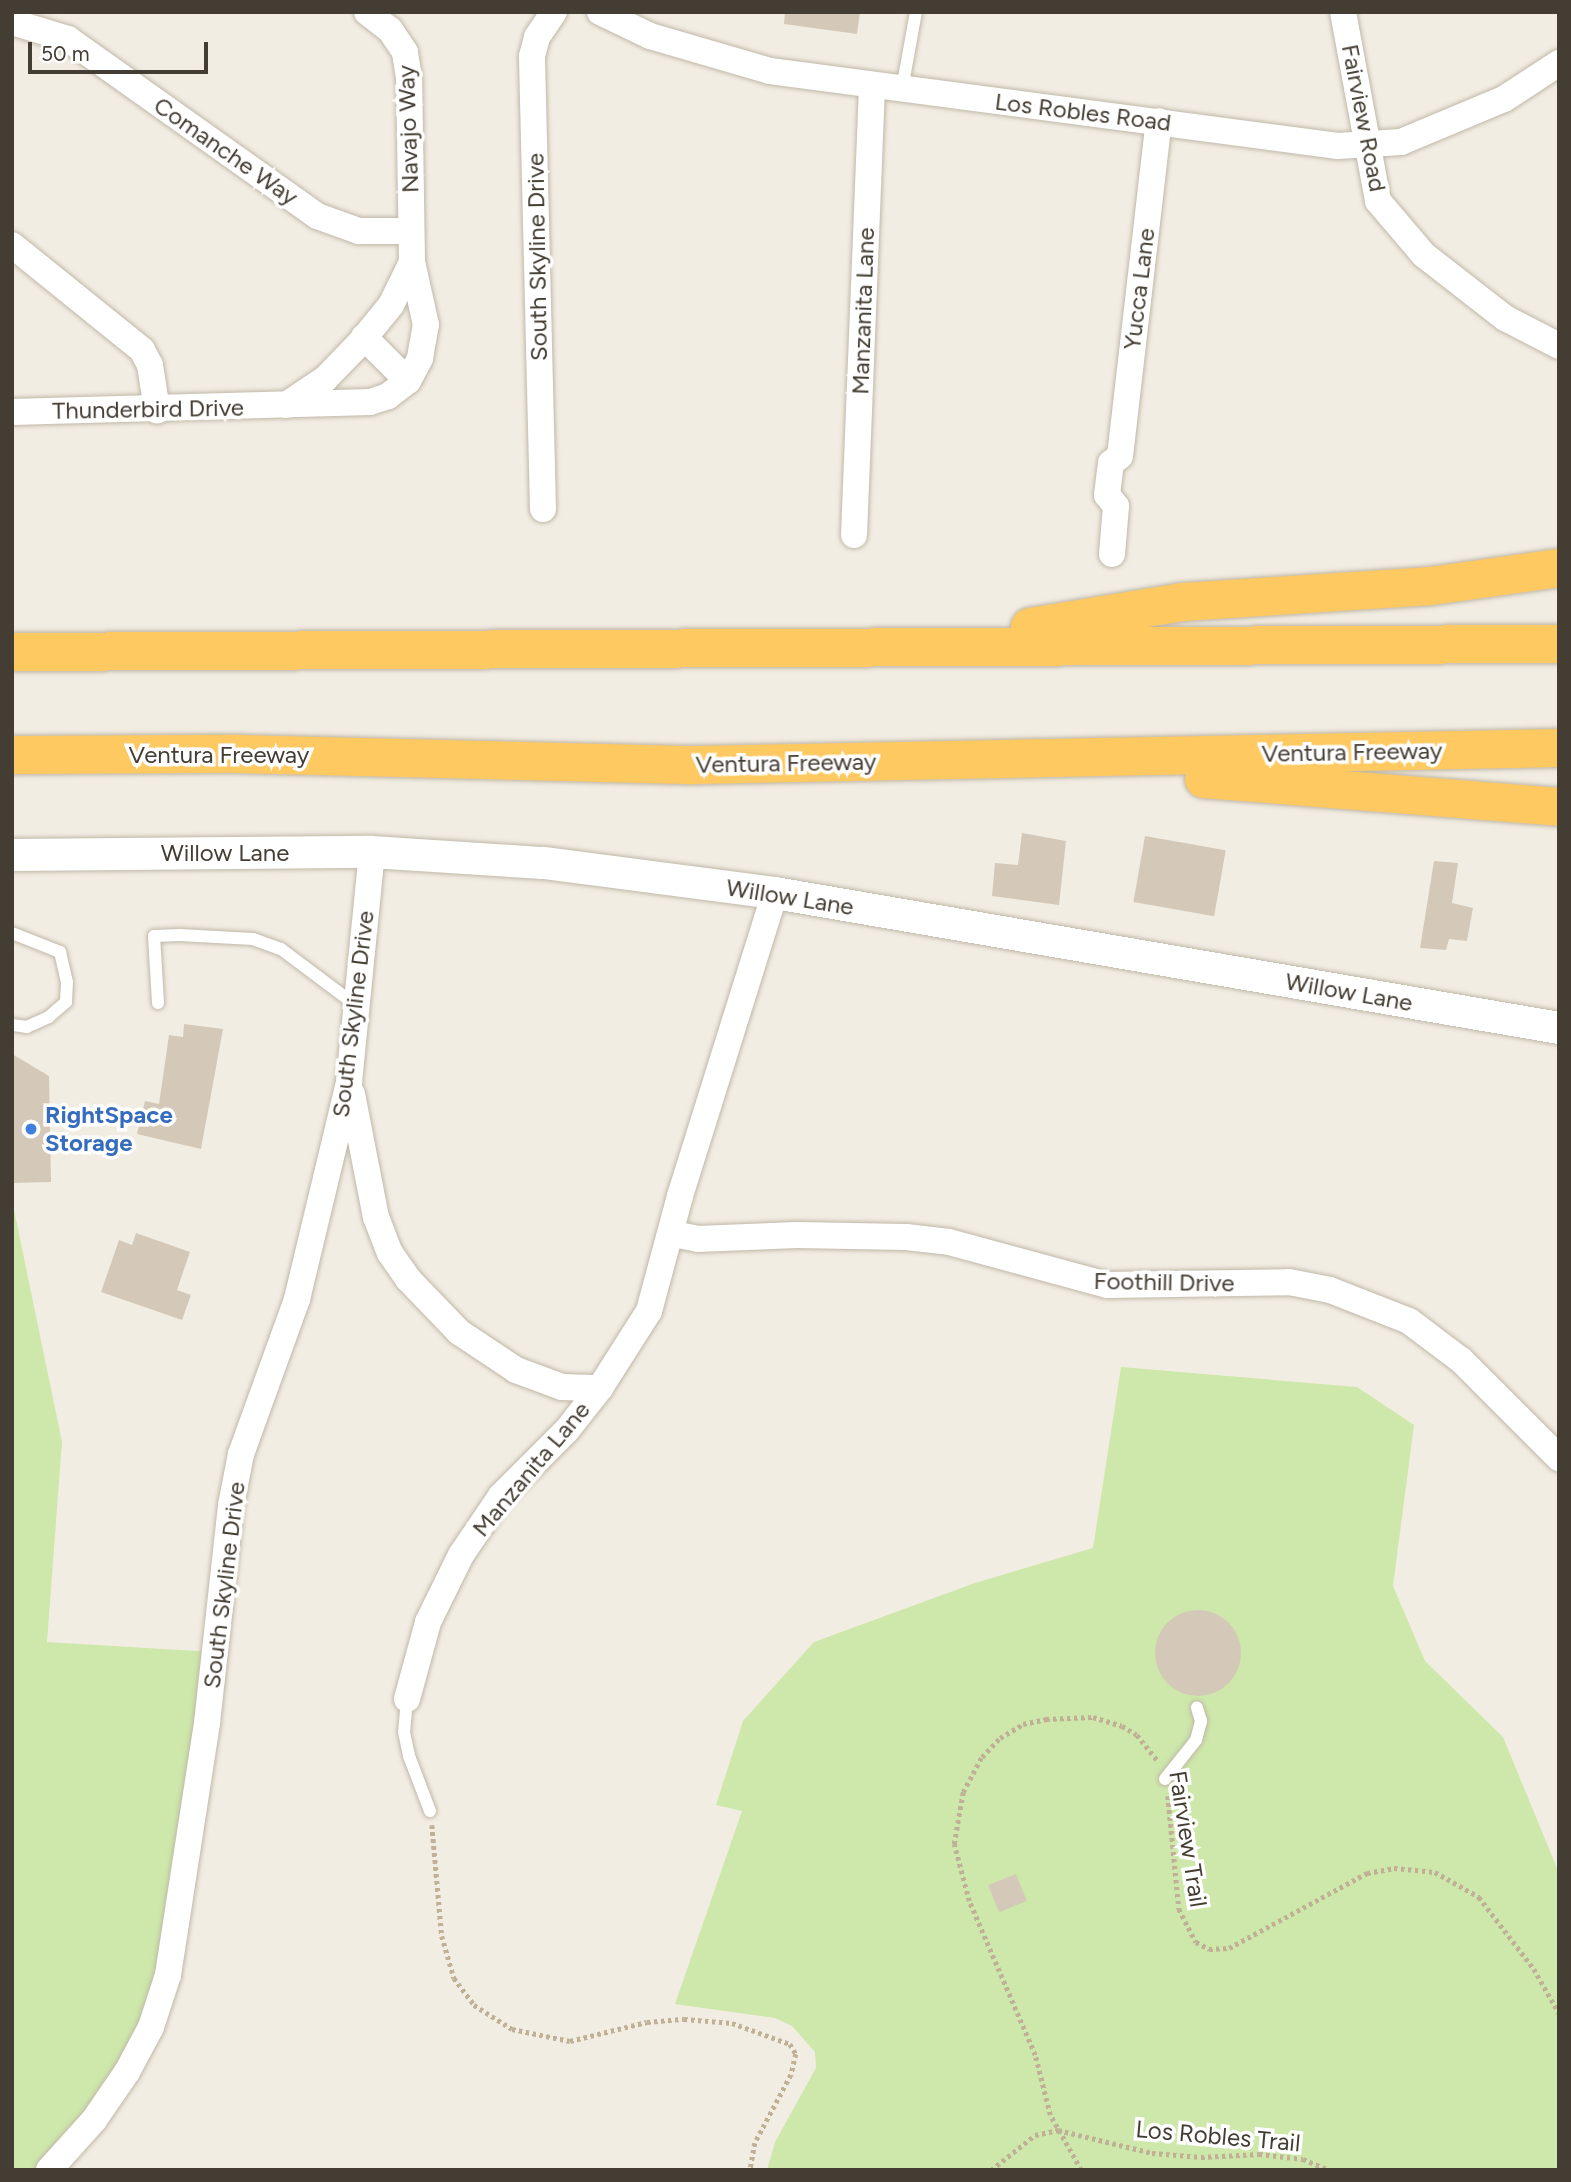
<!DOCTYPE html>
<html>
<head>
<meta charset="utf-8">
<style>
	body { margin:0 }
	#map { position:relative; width:1571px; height:2182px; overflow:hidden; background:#f2ede3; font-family:Figtree,sans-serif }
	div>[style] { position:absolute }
	.green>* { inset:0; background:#cde8aa }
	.building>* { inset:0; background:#d4c9b8; transform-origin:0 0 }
	.round { border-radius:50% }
	.path>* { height:4.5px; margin-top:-2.25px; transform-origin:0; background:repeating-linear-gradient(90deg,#bfb096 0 3.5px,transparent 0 7px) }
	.roads { filter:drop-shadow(0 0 2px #c0b8a8) drop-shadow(0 0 2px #c0b8a8) }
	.service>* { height:12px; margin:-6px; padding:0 6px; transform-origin:6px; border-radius:6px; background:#fff }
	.minor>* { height:26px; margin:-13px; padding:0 13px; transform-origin:13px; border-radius:13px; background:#fff }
	.tertiary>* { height:32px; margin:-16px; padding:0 16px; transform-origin:16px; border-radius:16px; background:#fff }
	.motorway>* { height:38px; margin:-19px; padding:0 19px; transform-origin:19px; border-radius:19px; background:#ffc961 }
	.dots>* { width:19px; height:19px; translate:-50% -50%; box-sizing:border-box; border:4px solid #fff; border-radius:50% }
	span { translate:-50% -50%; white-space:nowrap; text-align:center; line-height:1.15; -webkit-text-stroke:7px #fff; paint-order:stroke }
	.street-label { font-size:24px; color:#443d33 }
	.shop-label { font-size:24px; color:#366cbe; font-weight:700 }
	.left { translate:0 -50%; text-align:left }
	.frame { position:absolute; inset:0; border:14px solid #443d33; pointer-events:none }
	.scale { position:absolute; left:28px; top:42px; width:180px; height:32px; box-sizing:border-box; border:4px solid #443d33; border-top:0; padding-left:9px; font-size:21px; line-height:24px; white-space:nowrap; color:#443d33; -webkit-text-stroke:5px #fff; paint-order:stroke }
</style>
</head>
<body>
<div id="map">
	<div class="green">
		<div style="clip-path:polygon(12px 1200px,62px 1442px,47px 1642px,213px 1652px,151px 2027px,49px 2170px,12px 2170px)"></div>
		<div style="clip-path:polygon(1121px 1367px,1357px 1387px,1414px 1425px,1393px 1586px,1425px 1661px,1503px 1737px,1559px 1873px,1559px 2170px,767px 2170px,775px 2142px,816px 2068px,815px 2052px,792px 2026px,775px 2018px,675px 2004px,742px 1811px,716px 1805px,743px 1721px,814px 1642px,975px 1583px,1093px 1548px)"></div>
	</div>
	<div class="building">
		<div style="clip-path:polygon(785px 12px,860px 12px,857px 34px,784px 24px)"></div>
		<div style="clip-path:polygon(1022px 833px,1066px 841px,1059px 905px,992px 896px,995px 863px,1018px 865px)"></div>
		<div style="left:1145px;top:836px;width:82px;height:67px;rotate:10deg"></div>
		<div style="clip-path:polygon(1434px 861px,1458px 863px,1452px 903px,1473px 908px,1467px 941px,1449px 939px,1446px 950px,1420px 948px)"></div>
		<div style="clip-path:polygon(184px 1024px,223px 1029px,201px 1149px,137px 1134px,145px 1101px,159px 1104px,169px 1035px,183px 1037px)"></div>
		<div style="clip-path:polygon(12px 1054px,49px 1076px,51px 1182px,12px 1183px)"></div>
		<div style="clip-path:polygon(136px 1233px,190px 1252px,177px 1290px,191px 1295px,182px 1320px,101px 1292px,119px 1240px,132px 1245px)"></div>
		<div class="round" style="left:1155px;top:1610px;width:86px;height:86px"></div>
		<div style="left:1016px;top:1874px;width:29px;height:30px;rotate:68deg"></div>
	</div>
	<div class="path">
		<div style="left:1168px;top:1796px;width:114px;rotate:84.4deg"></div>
		<div style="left:1179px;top:1909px;width:37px;rotate:63deg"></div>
		<div style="left:1196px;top:1942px;width:15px;rotate:28deg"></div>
		<div style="left:1209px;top:1949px;width:20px;rotate:-3deg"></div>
		<div style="left:1229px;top:1948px;width:157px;rotate:-28.5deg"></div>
		<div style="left:1367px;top:1873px;width:27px;rotate:-10deg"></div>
		<div style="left:1394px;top:1868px;width:41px;rotate:5.6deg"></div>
		<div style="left:1435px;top:1872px;width:51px;rotate:29.6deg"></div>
		<div style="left:1479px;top:1897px;width:91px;rotate:52.6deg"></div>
		<div style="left:1534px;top:1969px;width:51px;rotate:60.4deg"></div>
		<div style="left:432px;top:1825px;width:111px;rotate:84.9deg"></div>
		<div style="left:442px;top:1936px;width:44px;rotate:74.1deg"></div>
		<div style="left:454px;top:1978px;width:34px;rotate:53deg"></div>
		<div style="left:474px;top:2005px;width:45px;rotate:32.3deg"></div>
		<div style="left:512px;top:2029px;width:59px;rotate:11.7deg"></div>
		<div style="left:570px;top:2041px;width:79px;rotate:-13.9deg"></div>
		<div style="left:647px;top:2022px;width:37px;rotate:-5deg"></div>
		<div style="left:684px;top:2019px;width:48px;rotate:4.8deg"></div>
		<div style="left:732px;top:2023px;width:62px;rotate:19.9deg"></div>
		<div style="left:790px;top:2044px;width:12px;rotate:59deg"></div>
		<div style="left:796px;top:2054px;width:22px;rotate:103deg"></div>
		<div style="left:791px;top:2075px;width:77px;rotate:117.9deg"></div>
		<div style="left:755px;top:2143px;width:27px;rotate:100deg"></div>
		<div style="left:991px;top:2170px;width:56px;rotate:-38.5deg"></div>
		<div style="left:1035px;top:2135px;width:24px;rotate:-12deg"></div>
		<div style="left:1058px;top:2130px;width:97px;rotate:13.7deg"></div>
		<div style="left:1152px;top:2153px;width:49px;rotate:4.7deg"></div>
		<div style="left:1201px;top:2157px;width:58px;rotate:-3deg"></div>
		<div style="left:1259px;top:2154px;width:44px;rotate:6.5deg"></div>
		<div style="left:1303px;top:2159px;width:28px;rotate:23deg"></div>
		<div style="left:1081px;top:2170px;width:63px;rotate:-119.4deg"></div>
		<div style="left:1050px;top:2115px;width:62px;rotate:-104deg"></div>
		<div style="left:1035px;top:2055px;width:168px;rotate:-113.2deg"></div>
		<div style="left:969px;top:1901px;width:59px;rotate:-104.7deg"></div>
		<div style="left:954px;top:1844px;width:53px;rotate:-80.2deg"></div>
		<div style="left:963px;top:1792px;width:40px;rotate:-62deg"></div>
		<div style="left:982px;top:1757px;width:26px;rotate:-47deg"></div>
		<div style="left:1000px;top:1738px;width:27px;rotate:-31deg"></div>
		<div style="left:1023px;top:1724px;width:24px;rotate:-12deg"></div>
		<div style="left:1046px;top:1719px;width:47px;rotate:-2.4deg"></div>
		<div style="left:1093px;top:1717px;width:30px;rotate:17deg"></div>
		<div style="left:1122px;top:1726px;width:17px;rotate:31deg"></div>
		<div style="left:1137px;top:1735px;width:33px;rotate:51deg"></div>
	</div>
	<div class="roads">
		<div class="service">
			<div style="left:902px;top:89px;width:78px;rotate:-79.7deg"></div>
			<div style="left:12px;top:933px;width:52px;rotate:21.6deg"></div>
			<div style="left:60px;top:952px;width:31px;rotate:77deg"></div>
			<div style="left:67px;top:982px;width:20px;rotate:93deg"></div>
			<div style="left:66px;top:1002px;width:23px;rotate:139deg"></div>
			<div style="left:49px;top:1017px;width:24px;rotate:156deg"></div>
			<div style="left:27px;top:1027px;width:15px;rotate:-172deg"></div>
			<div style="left:158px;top:1003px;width:67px;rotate:-93.4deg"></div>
			<div style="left:154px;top:936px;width:26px;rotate:-2deg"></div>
			<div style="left:180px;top:935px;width:73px;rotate:3.1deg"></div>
			<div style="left:253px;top:939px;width:30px;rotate:20deg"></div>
			<div style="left:281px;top:949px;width:95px;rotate:36.9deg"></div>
			<div style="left:407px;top:1699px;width:33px;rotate:95deg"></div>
			<div style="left:404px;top:1732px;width:25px;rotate:78deg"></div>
			<div style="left:409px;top:1756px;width:59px;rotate:69.1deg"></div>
			<div style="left:1165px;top:1779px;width:50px;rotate:-51.5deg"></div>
			<div style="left:1196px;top:1740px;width:20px;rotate:-75deg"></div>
			<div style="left:1201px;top:1721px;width:14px;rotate:-107deg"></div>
		</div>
		<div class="minor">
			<div style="left:600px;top:12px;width:55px;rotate:25.6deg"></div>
			<div style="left:650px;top:36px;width:125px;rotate:16.3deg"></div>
			<div style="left:770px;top:71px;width:573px;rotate:7.52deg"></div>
			<div style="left:1338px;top:146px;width:63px;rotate:-3.6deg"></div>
			<div style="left:1401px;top:142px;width:112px;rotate:-22.7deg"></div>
			<div style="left:1504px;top:99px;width:66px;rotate:-33.2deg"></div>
			<div style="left:1343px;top:12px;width:192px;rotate:79.5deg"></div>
			<div style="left:1378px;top:201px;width:71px;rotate:49.6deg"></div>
			<div style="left:1424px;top:255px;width:103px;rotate:37.9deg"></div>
			<div style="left:1505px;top:318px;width:61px;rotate:27.4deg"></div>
			<div style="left:12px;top:22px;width:59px;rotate:16.9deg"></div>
			<div style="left:68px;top:39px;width:305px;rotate:35.4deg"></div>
			<div style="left:317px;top:216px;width:45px;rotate:19.7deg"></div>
			<div style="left:359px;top:231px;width:52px"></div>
			<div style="left:12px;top:245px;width:167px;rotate:38.9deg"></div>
			<div style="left:142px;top:350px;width:17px;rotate:62deg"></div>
			<div style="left:150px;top:365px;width:46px;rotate:81.2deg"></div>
			<div style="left:364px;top:337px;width:62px;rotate:45deg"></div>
			<div style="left:286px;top:405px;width:47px;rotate:-33.7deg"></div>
			<div style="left:325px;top:379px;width:50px;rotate:-45.8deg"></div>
			<div style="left:360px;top:343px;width:49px;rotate:-50.8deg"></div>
			<div style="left:391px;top:305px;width:48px;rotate:-64deg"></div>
			<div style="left:12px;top:412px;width:358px;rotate:-1.6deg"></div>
			<div style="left:370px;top:402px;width:19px;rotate:-18deg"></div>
			<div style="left:388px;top:396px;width:25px;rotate:-37deg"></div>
			<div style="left:408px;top:381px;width:26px;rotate:-62deg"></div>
			<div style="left:420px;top:358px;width:34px;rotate:-80deg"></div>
			<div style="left:426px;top:325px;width:65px;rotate:-102.5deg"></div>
			<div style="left:412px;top:262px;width:184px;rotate:-90.9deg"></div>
			<div style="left:409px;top:78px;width:26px;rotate:-99deg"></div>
			<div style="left:405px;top:52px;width:27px;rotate:-124deg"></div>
			<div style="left:390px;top:30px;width:29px;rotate:-142deg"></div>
			<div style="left:543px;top:509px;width:453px;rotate:-91.4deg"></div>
			<div style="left:532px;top:56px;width:20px;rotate:-75deg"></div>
			<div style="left:537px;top:37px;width:30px;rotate:-56deg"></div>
			<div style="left:854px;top:535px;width:448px;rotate:-87.7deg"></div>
			<div style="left:1112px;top:554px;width:48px;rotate:-85.2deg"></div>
			<div style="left:1116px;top:506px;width:14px;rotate:-129deg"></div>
			<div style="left:1107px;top:495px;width:32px;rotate:-83deg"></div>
			<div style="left:1111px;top:463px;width:11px;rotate:-38deg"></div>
			<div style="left:1120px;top:456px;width:337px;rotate:-83.4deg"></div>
			<div style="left:352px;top:1094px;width:125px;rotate:79deg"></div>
			<div style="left:376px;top:1217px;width:39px;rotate:69deg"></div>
			<div style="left:390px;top:1253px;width:32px;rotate:55deg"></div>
			<div style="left:408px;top:1279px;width:74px;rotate:46.1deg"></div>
			<div style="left:459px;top:1332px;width:69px;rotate:33.7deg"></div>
			<div style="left:516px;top:1370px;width:49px;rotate:20.3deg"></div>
			<div style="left:562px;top:1387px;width:38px;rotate:2deg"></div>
			<div style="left:673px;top:1234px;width:25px;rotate:11deg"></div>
			<div style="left:698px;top:1239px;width:99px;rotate:-2.3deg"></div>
			<div style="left:797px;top:1235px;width:109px;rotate:1.1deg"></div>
			<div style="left:906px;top:1237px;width:43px;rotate:6.6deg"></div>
			<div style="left:949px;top:1242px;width:164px;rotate:15.2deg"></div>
			<div style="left:1107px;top:1285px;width:182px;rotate:-0.9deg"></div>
			<div style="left:1289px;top:1282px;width:42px;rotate:11deg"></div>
			<div style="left:1330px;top:1290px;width:85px;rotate:21.4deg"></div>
			<div style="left:1409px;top:1321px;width:65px;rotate:36.9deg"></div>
			<div style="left:1461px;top:1360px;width:139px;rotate:45deg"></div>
			<div style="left:407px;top:1699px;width:80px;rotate:-74.7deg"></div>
			<div style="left:428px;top:1622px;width:75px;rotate:-63.8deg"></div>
			<div style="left:461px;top:1555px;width:71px;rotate:-55.9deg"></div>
			<div style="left:501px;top:1496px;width:93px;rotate:-45deg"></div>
			<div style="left:567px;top:1430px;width:53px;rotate:-51.8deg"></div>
			<div style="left:600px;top:1388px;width:91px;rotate:-57.5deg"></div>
			<div style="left:649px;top:1311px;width:119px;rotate:-74.9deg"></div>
			<div style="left:680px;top:1196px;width:318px;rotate:-72.6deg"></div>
			<div style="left:49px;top:2170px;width:67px;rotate:-48deg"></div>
			<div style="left:94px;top:2120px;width:58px;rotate:-55.5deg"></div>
			<div style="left:127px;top:2072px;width:51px;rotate:-61.9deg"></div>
			<div style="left:151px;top:2027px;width:55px;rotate:-71.9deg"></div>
			<div style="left:168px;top:1975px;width:255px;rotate:-81.2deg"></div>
			<div style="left:207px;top:1723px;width:219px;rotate:-83.7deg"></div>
			<div style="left:231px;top:1505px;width:52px;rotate:-78.9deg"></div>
			<div style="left:241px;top:1454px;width:165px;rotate:-70.1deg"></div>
			<div style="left:297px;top:1299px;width:223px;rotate:-76.5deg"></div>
			<div style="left:349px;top:1082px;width:231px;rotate:-84.3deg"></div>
		</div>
		<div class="tertiary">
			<div style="left:12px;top:855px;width:360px;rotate:-0.5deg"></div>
			<div style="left:372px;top:852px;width:172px;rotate:3.7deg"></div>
			<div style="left:544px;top:863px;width:233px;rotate:7.4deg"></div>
			<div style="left:775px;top:893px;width:796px;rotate:9.77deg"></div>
		</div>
		<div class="motorway">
			<div style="left:1030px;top:627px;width:155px;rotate:-9.3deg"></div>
			<div style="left:1183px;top:602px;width:249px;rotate:-3.7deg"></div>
			<div style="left:1431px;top:586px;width:129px;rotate:-8deg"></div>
			<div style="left:12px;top:652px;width:1547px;rotate:-0.3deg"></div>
			<div style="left:12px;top:755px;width:225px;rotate:-0.3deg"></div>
			<div style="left:237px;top:754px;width:459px;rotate:1.4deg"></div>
			<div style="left:696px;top:765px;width:863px;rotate:-1.13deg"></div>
			<div style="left:1204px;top:779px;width:356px;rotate:4.5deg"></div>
		</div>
	</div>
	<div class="dots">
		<div style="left:31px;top:1129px;background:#3f7fe0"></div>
	</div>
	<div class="street-label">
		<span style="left:1083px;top:112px;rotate:7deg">Los Robles Road</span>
		<span style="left:1364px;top:118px;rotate:79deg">Fairview Road</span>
		<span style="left:408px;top:129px;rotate:-92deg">Navajo Way</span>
		<span style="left:226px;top:151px;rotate:35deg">Comanche Way</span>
		<span style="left:537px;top:257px;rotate:-91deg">South Skyline Drive</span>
		<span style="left:1139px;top:289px;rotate:-83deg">Yucca Lane</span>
		<span style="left:863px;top:311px;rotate:-88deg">Manzanita Lane</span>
		<span style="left:148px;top:409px;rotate:-1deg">Thunderbird Drive</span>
		<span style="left:1352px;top:752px;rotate:-1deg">Ventura Freeway</span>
		<span style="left:219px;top:755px">Ventura Freeway</span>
		<span style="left:786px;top:763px;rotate:-1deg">Ventura Freeway</span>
		<span style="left:225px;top:853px">Willow Lane</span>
		<span style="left:790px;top:897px;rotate:9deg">Willow Lane</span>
		<span style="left:1349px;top:992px;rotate:10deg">Willow Lane</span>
		<span style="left:353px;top:1014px;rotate:-83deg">South Skyline Drive</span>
		<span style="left:1164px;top:1282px;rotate:1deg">Foothill Drive</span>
		<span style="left:531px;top:1469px;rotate:-50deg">Manzanita Lane</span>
		<span style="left:224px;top:1585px;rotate:-83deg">South Skyline Drive</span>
		<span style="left:1188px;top:1839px;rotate:81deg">Fairview Trail</span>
		<span style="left:1218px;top:2136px;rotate:5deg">Los Robles Trail</span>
	</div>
	<div class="shop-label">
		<span class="left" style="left:45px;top:1129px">RightSpace<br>Storage</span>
	</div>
	<div class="frame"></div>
	<div class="scale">50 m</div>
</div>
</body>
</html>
